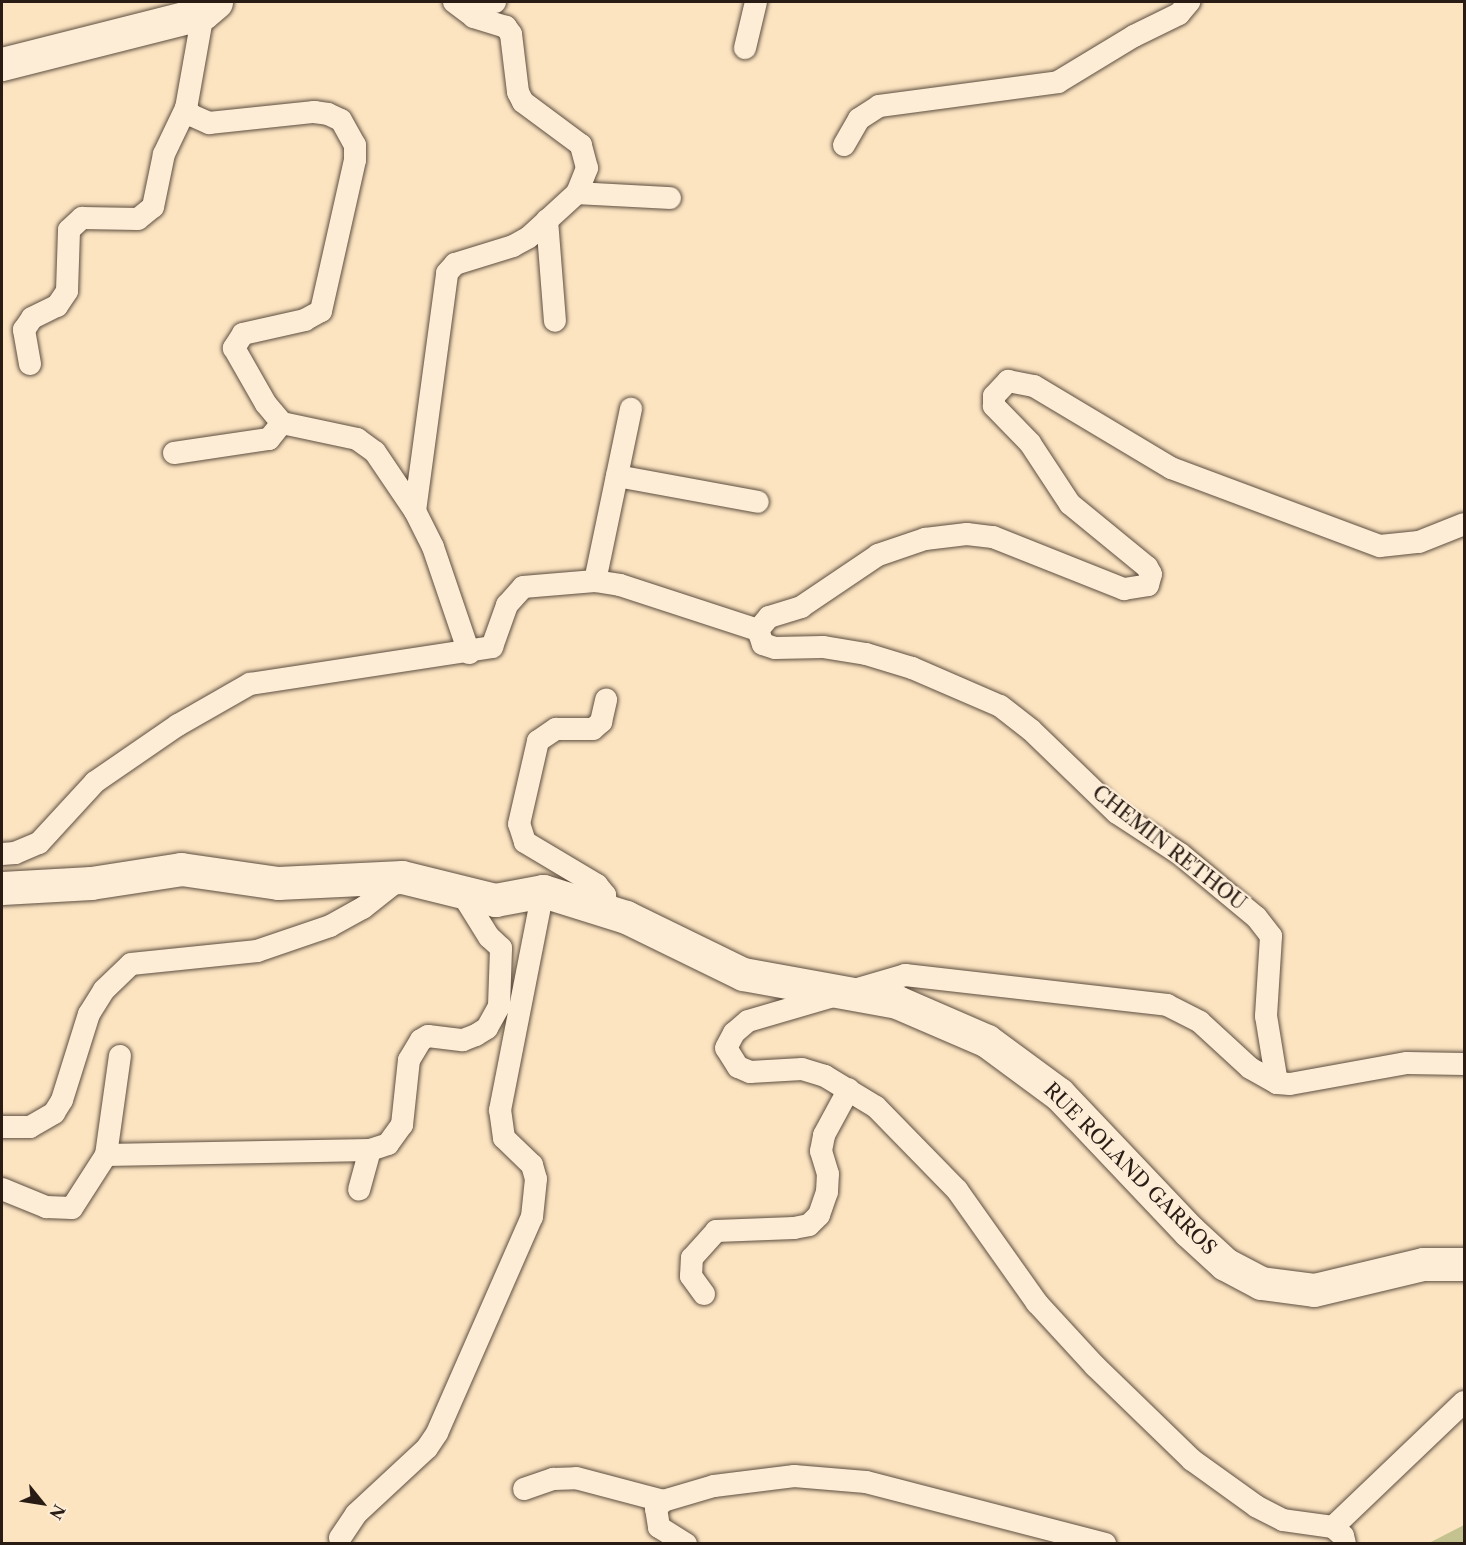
<!DOCTYPE html>
<html>
<head>
<meta charset="utf-8">
<style>
	body { margin:0 }
	#map { position:relative; width:1466px; height:1545px; overflow:hidden; background:#fce4c1; font-family:"Libre Caslon Text",serif }
	div>[style] { position:absolute }
	.green>* { inset:0; background:#c4c28f }
	.roads { filter:drop-shadow(0 0 2px #5d4e40) drop-shadow(0 0 2px #5d4e40) }
	.minor>* { height:22px; margin:-11px; padding:0 11px; transform-origin:11px; border-radius:11px; background:#fdedd7 }
	.secondary>* { height:33px; margin:-16.5px; padding:0 16.5px; transform-origin:16.5px; border-radius:16.5px; background:#fdedd7 }
	span { translate:-50% -50%; white-space:nowrap; text-align:center; line-height:1.15; -webkit-text-stroke:4.5px #fdedd7; paint-order:stroke }
	.street-label { font-size:20px; color:#281c15 }
	.frame { position:absolute; inset:0; border:3px solid #281c15; pointer-events:none }
	.north { position:absolute; left:12px; top:1473px; width:60px; height:60px; -webkit-text-stroke:4px #fdedd7; paint-order:stroke; rotate:120deg; font-size:16px; font-weight:700; line-height:24px; text-align:center; color:#281c15 }
	.north::after { content:''; display:block; margin:auto; width:21px; height:27px; background:#281c15; clip-path:polygon(50% 0,100% 100%,50% 72%,0 100%) }
</style>
</head>
<body>
<div id="map">
	<div class="green">
		<div style="clip-path:polygon(1464px 1525px,1464px 1543px,1429px 1543px)"></div>
	</div>
	<div class="roads">
		<div class="minor">
			<div style="left:465px;top:2px;width:30px"></div>
			<div style="left:203px;top:13px;width:97px;rotate:100.1deg"></div>
			<div style="left:186px;top:108px;width:9px;rotate:54deg"></div>
			<div style="left:191px;top:115px;width:20px;rotate:24deg"></div>
			<div style="left:209px;top:123px;width:106px;rotate:-6deg"></div>
			<div style="left:314px;top:112px;width:14px;rotate:8deg"></div>
			<div style="left:328px;top:114px;width:14px;rotate:25deg"></div>
			<div style="left:341px;top:120px;width:29px;rotate:61deg"></div>
			<div style="left:355px;top:145px;width:15px;rotate:90deg"></div>
			<div style="left:355px;top:160px;width:155px;rotate:102.7deg"></div>
			<div style="left:321px;top:311px;width:18px;rotate:151deg"></div>
			<div style="left:305px;top:320px;width:64px;rotate:167.3deg"></div>
			<div style="left:243px;top:334px;width:17px;rotate:123deg"></div>
			<div style="left:234px;top:348px;width:64px;rotate:60.3deg"></div>
			<div style="left:266px;top:404px;width:25px;rotate:50deg"></div>
			<div style="left:282px;top:423px;width:77px;rotate:12deg"></div>
			<div style="left:357px;top:439px;width:22px;rotate:36deg"></div>
			<div style="left:375px;top:452px;width:71px;rotate:55.9deg"></div>
			<div style="left:415px;top:511px;width:40px;rotate:63.4deg"></div>
			<div style="left:433px;top:547px;width:112px;rotate:71.2deg"></div>
			<div style="left:745px;top:48px;width:47px;rotate:-76.6deg"></div>
			<div style="left:844px;top:145px;width:30px;rotate:-60deg"></div>
			<div style="left:859px;top:119px;width:24px;rotate:-33deg"></div>
			<div style="left:879px;top:106px;width:181px;rotate:-7.6deg"></div>
			<div style="left:1058px;top:82px;width:89px;rotate:-31.2deg"></div>
			<div style="left:1134px;top:36px;width:50px;rotate:-26.1deg"></div>
			<div style="left:1179px;top:14px;width:16px;rotate:-50deg"></div>
			<div style="left:577px;top:193px;width:93px;rotate:3.1deg"></div>
			<div style="left:547px;top:220px;width:101px;rotate:85.5deg"></div>
			<div style="left:30px;top:364px;width:35px;rotate:-100deg"></div>
			<div style="left:24px;top:330px;width:14px;rotate:-56deg"></div>
			<div style="left:32px;top:318px;width:28px;rotate:-26deg"></div>
			<div style="left:57px;top:306px;width:18px;rotate:-56deg"></div>
			<div style="left:67px;top:291px;width:61px;rotate:-88.1deg"></div>
			<div style="left:69px;top:230px;width:18px;rotate:-43deg"></div>
			<div style="left:82px;top:218px;width:56px;rotate:1deg"></div>
			<div style="left:138px;top:219px;width:19px;rotate:-39deg"></div>
			<div style="left:153px;top:207px;width:54px;rotate:-78.3deg"></div>
			<div style="left:164px;top:154px;width:51px;rotate:-64.4deg"></div>
			<div style="left:174px;top:453px;width:96px;rotate:-8.4deg"></div>
			<div style="left:269px;top:439px;width:21px;rotate:-51deg"></div>
			<div style="left:617px;top:476px;width:143px;rotate:10.4deg"></div>
			<div style="left:415px;top:511px;width:240px;rotate:-82.3deg"></div>
			<div style="left:447px;top:273px;width:12px;rotate:-48deg"></div>
			<div style="left:455px;top:264px;width:61px;rotate:-17.2deg"></div>
			<div style="left:513px;top:246px;width:18px;rotate:-29deg"></div>
			<div style="left:529px;top:237px;width:65px;rotate:-42.5deg"></div>
			<div style="left:577px;top:193px;width:27px;rotate:-68deg"></div>
			<div style="left:587px;top:168px;width:24px;rotate:-105deg"></div>
			<div style="left:581px;top:145px;width:72px;rotate:-143.4deg"></div>
			<div style="left:523px;top:102px;width:11px;rotate:-117deg"></div>
			<div style="left:518px;top:92px;width:58px;rotate:-96.9deg"></div>
			<div style="left:511px;top:34px;width:9px;rotate:-126deg"></div>
			<div style="left:506px;top:27px;width:34px;rotate:-163deg"></div>
			<div style="left:474px;top:17px;width:25px;rotate:-143deg"></div>
			<div style="left:595px;top:581px;width:176px;rotate:-78.2deg"></div>
			<div style="left:2px;top:854px;width:13px;rotate:-4deg"></div>
			<div style="left:15px;top:853px;width:26px;rotate:-23deg"></div>
			<div style="left:39px;top:843px;width:83px;rotate:-47.4deg"></div>
			<div style="left:95px;top:782px;width:101px;rotate:-34.5deg"></div>
			<div style="left:178px;top:725px;width:83px;rotate:-29.7deg"></div>
			<div style="left:250px;top:684px;width:245px;rotate:-8.7deg"></div>
			<div style="left:492px;top:647px;width:45px;rotate:-70.3deg"></div>
			<div style="left:507px;top:605px;width:24px;rotate:-48deg"></div>
			<div style="left:523px;top:587px;width:72px;rotate:-4.8deg"></div>
			<div style="left:595px;top:581px;width:25px;rotate:9deg"></div>
			<div style="left:620px;top:585px;width:145px;rotate:18.1deg"></div>
			<div style="left:606px;top:909px;width:14px;rotate:-94deg"></div>
			<div style="left:605px;top:895px;width:13px;rotate:-129deg"></div>
			<div style="left:597px;top:885px;width:84px;rotate:-149.2deg"></div>
			<div style="left:525px;top:842px;width:19px;rotate:-108deg"></div>
			<div style="left:519px;top:824px;width:85px;rotate:-77.1deg"></div>
			<div style="left:538px;top:741px;width:22px;rotate:-34deg"></div>
			<div style="left:556px;top:729px;width:37px"></div>
			<div style="left:593px;top:729px;width:11px;rotate:-41deg"></div>
			<div style="left:601px;top:722px;width:23px;rotate:-77deg"></div>
			<div style="left:1277px;top:1083px;width:68px;rotate:-99.3deg"></div>
			<div style="left:1266px;top:1016px;width:80px;rotate:-86.4deg"></div>
			<div style="left:1271px;top:936px;width:24px;rotate:-128deg"></div>
			<div style="left:1256px;top:917px;width:99px;rotate:-140.3deg"></div>
			<div style="left:1180px;top:854px;width:75px;rotate:-146.9deg"></div>
			<div style="left:1117px;top:813px;width:120px;rotate:-136deg"></div>
			<div style="left:1031px;top:730px;width:39px;rotate:-142deg"></div>
			<div style="left:1000px;top:706px;width:96px;rotate:-156.6deg"></div>
			<div style="left:912px;top:668px;width:48px;rotate:-163.1deg"></div>
			<div style="left:866px;top:654px;width:44px;rotate:-170.8deg"></div>
			<div style="left:823px;top:647px;width:48px;rotate:178.8deg"></div>
			<div style="left:775px;top:648px;width:13px;rotate:-162deg"></div>
			<div style="left:763px;top:644px;width:15px;rotate:-110deg"></div>
			<div style="left:758px;top:630px;width:17px;rotate:-50deg"></div>
			<div style="left:769px;top:617px;width:34px;rotate:-17deg"></div>
			<div style="left:801px;top:607px;width:93px;rotate:-34deg"></div>
			<div style="left:878px;top:555px;width:50px;rotate:-18.8deg"></div>
			<div style="left:925px;top:539px;width:42px;rotate:-6.8deg"></div>
			<div style="left:967px;top:534px;width:26px;rotate:7deg"></div>
			<div style="left:993px;top:537px;width:141px;rotate:21.7deg"></div>
			<div style="left:1124px;top:589px;width:24px;rotate:-9deg"></div>
			<div style="left:1148px;top:585px;width:11px;rotate:-75deg"></div>
			<div style="left:1151px;top:574px;width:8px;rotate:-120deg"></div>
			<div style="left:1147px;top:567px;width:99px;rotate:-140.7deg"></div>
			<div style="left:1070px;top:504px;width:73px;rotate:-123.3deg"></div>
			<div style="left:1030px;top:443px;width:52px;rotate:-134.2deg"></div>
			<div style="left:994px;top:406px;width:10px;rotate:-90deg"></div>
			<div style="left:994px;top:396px;width:21px;rotate:-47deg"></div>
			<div style="left:1008px;top:381px;width:26px;rotate:11deg"></div>
			<div style="left:1034px;top:386px;width:160px;rotate:30.9deg"></div>
			<div style="left:1171px;top:468px;width:223px;rotate:20.5deg"></div>
			<div style="left:1380px;top:546px;width:39px;rotate:-6deg"></div>
			<div style="left:1419px;top:542px;width:48px;rotate:-21.8deg"></div>
			<div style="left:2px;top:1127px;width:28px"></div>
			<div style="left:30px;top:1127px;width:28px;rotate:-30deg"></div>
			<div style="left:54px;top:1113px;width:15px;rotate:-58deg"></div>
			<div style="left:62px;top:1100px;width:90px;rotate:-72.6deg"></div>
			<div style="left:89px;top:1014px;width:28px;rotate:-58deg"></div>
			<div style="left:104px;top:990px;width:37px;rotate:-44deg"></div>
			<div style="left:131px;top:964px;width:127px;rotate:-5.9deg"></div>
			<div style="left:257px;top:951px;width:77px;rotate:-18.9deg"></div>
			<div style="left:330px;top:926px;width:38px;rotate:-29deg"></div>
			<div style="left:363px;top:908px;width:50px;rotate:-38.5deg"></div>
			<div style="left:370px;top:1150px;width:19px;rotate:-18deg"></div>
			<div style="left:388px;top:1144px;width:24px;rotate:-54deg"></div>
			<div style="left:402px;top:1125px;width:65px;rotate:-83.9deg"></div>
			<div style="left:409px;top:1060px;width:23px;rotate:-59deg"></div>
			<div style="left:421px;top:1040px;width:8px;rotate:-30deg"></div>
			<div style="left:428px;top:1036px;width:35px;rotate:7deg"></div>
			<div style="left:463px;top:1040px;width:14px;rotate:-21deg"></div>
			<div style="left:476px;top:1035px;width:13px;rotate:-32deg"></div>
			<div style="left:487px;top:1028px;width:25px;rotate:-61deg"></div>
			<div style="left:499px;top:1006px;width:58px;rotate:-88deg"></div>
			<div style="left:501px;top:948px;width:16px;rotate:-137deg"></div>
			<div style="left:489px;top:937px;width:53px;rotate:-121.9deg"></div>
			<div style="left:106px;top:1155px;width:100px;rotate:-82deg"></div>
			<div style="left:2px;top:1189px;width:48px;rotate:22.2deg"></div>
			<div style="left:46px;top:1207px;width:26px;rotate:2deg"></div>
			<div style="left:72px;top:1208px;width:63px;rotate:-57.3deg"></div>
			<div style="left:106px;top:1155px;width:264px;rotate:-1.1deg"></div>
			<div style="left:370px;top:1150px;width:41px;rotate:105.4deg"></div>
			<div style="left:704px;top:1294px;width:22px;rotate:-126deg"></div>
			<div style="left:691px;top:1276px;width:18px;rotate:-87deg"></div>
			<div style="left:692px;top:1258px;width:36px;rotate:-48deg"></div>
			<div style="left:716px;top:1231px;width:78px;rotate:-2.2deg"></div>
			<div style="left:794px;top:1228px;width:15px;rotate:-11deg"></div>
			<div style="left:809px;top:1225px;width:14px;rotate:-45deg"></div>
			<div style="left:819px;top:1215px;width:24px;rotate:-71deg"></div>
			<div style="left:827px;top:1192px;width:18px;rotate:-87deg"></div>
			<div style="left:828px;top:1174px;width:24px;rotate:-107deg"></div>
			<div style="left:821px;top:1151px;width:16px;rotate:-79deg"></div>
			<div style="left:824px;top:1135px;width:52px;rotate:-61.5deg"></div>
			<div style="left:524px;top:1489px;width:31px;rotate:-19deg"></div>
			<div style="left:553px;top:1479px;width:23px;rotate:-2deg"></div>
			<div style="left:576px;top:1478px;width:90px;rotate:14.8deg"></div>
			<div style="left:1333px;top:1527px;width:181px;rotate:-43.7deg"></div>
			<div style="left:340px;top:1538px;width:29px;rotate:-56deg"></div>
			<div style="left:356px;top:1514px;width:97px;rotate:-42.9deg"></div>
			<div style="left:427px;top:1448px;width:18px;rotate:-56deg"></div>
			<div style="left:437px;top:1433px;width:236px;rotate:-66.3deg"></div>
			<div style="left:532px;top:1217px;width:38px;rotate:-84deg"></div>
			<div style="left:536px;top:1179px;width:15px;rotate:-106deg"></div>
			<div style="left:532px;top:1165px;width:39px;rotate:-136deg"></div>
			<div style="left:504px;top:1138px;width:28px;rotate:-98deg"></div>
			<div style="left:500px;top:1110px;width:223px;rotate:-78.9deg"></div>
			<div style="left:686px;top:1544px;width:32px;rotate:-148deg"></div>
			<div style="left:659px;top:1527px;width:18px;rotate:-99deg"></div>
			<div style="left:656px;top:1509px;width:11px;rotate:-49deg"></div>
			<div style="left:663px;top:1501px;width:53px;rotate:-16.4deg"></div>
			<div style="left:714px;top:1486px;width:81px;rotate:-7.1deg"></div>
			<div style="left:794px;top:1476px;width:72px;rotate:4.8deg"></div>
			<div style="left:866px;top:1482px;width:247px;rotate:14.5deg"></div>
			<div style="left:1345px;top:1544px;width:8px;rotate:-104deg"></div>
			<div style="left:1343px;top:1536px;width:13px;rotate:-138deg"></div>
			<div style="left:1333px;top:1527px;width:50px;rotate:-172deg"></div>
			<div style="left:1283px;top:1520px;width:30px;rotate:-153deg"></div>
			<div style="left:1256px;top:1506px;width:79px;rotate:-144.3deg"></div>
			<div style="left:1192px;top:1460px;width:135px;rotate:-135.9deg"></div>
			<div style="left:1095px;top:1366px;width:86px;rotate:-132.6deg"></div>
			<div style="left:1037px;top:1303px;width:138px;rotate:-125.3deg"></div>
			<div style="left:957px;top:1190px;width:116px;rotate:-134.3deg"></div>
			<div style="left:876px;top:1107px;width:60px;rotate:-148.7deg"></div>
			<div style="left:825px;top:1076px;width:24px;rotate:-163deg"></div>
			<div style="left:802px;top:1069px;width:52px;rotate:176.7deg"></div>
			<div style="left:750px;top:1072px;width:13px;rotate:-157deg"></div>
			<div style="left:738px;top:1067px;width:22px;rotate:-122deg"></div>
			<div style="left:726px;top:1048px;width:17px;rotate:-62deg"></div>
			<div style="left:734px;top:1033px;width:18px;rotate:-41deg"></div>
			<div style="left:748px;top:1021px;width:164px;rotate:-16.3deg"></div>
			<div style="left:905px;top:975px;width:264px;rotate:6.5deg"></div>
			<div style="left:1167px;top:1005px;width:37px;rotate:27deg"></div>
			<div style="left:1200px;top:1022px;width:68px;rotate:42.6deg"></div>
			<div style="left:1250px;top:1068px;width:31px;rotate:29deg"></div>
			<div style="left:1277px;top:1083px;width:13px;rotate:4deg"></div>
			<div style="left:1290px;top:1084px;width:119px;rotate:-10.2deg"></div>
			<div style="left:1407px;top:1063px;width:57px;rotate:1deg"></div>
		</div>
		<div class="secondary">
			<div style="left:2px;top:64px;width:207px;rotate:-14.2deg"></div>
			<div style="left:203px;top:13px;width:17px;rotate:-40deg"></div>
			<div style="left:2px;top:888px;width:89px;rotate:-3.2deg"></div>
			<div style="left:91px;top:883px;width:91px;rotate:-8.8deg"></div>
			<div style="left:181px;top:869px;width:98px;rotate:8.2deg"></div>
			<div style="left:278px;top:883px;width:124px;rotate:-2.8deg"></div>
			<div style="left:402px;top:877px;width:96px;rotate:13.9deg"></div>
			<div style="left:495px;top:900px;width:49px;rotate:-10.6deg"></div>
			<div style="left:543px;top:891px;width:87px;rotate:17.4deg"></div>
			<div style="left:626px;top:917px;width:130px;rotate:26deg"></div>
			<div style="left:743px;top:974px;width:157px;rotate:10.3deg"></div>
			<div style="left:897px;top:1002px;width:98px;rotate:23.4deg"></div>
			<div style="left:987px;top:1041px;width:89px;rotate:36.4deg"></div>
			<div style="left:1059px;top:1094px;width:189px;rotate:46.5deg"></div>
			<div style="left:1189px;top:1231px;width:49px;rotate:42.5deg"></div>
			<div style="left:1225px;top:1264px;width:41px;rotate:27.8deg"></div>
			<div style="left:1261px;top:1283px;width:53px;rotate:7.5deg"></div>
			<div style="left:1314px;top:1290px;width:112px;rotate:-13.4deg"></div>
			<div style="left:1423px;top:1264px;width:41px"></div>
		</div>
	</div>
	<div class="street-label">
		<span style="left:1169px;top:848px;rotate:38deg">CHEMIN RETHOU</span>
		<span style="left:1130px;top:1169px;rotate:45deg">RUE ROLAND GARROS</span>
	</div>
	<div class="frame"></div>
	<div class="north">N</div>
</div>
</body>
</html>
